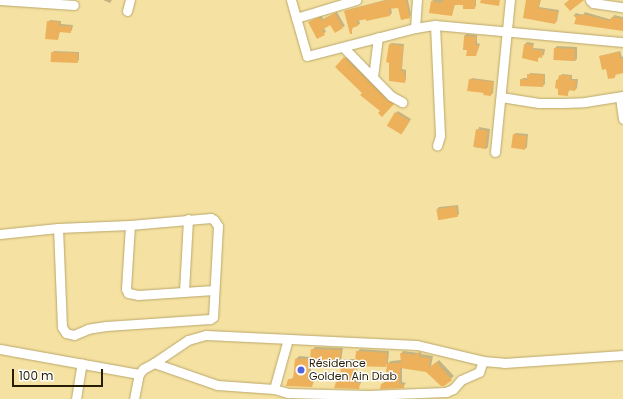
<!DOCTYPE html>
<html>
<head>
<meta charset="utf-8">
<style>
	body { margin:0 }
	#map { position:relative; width:623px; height:399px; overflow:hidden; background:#f5e2a2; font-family:Poppins,sans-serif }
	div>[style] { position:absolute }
	.shadow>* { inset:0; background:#0003 }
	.building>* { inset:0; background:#eeb15b; transform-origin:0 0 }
	.roads { filter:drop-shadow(0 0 1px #baa76a) drop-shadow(0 0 1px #baa76a) }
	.minor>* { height:9px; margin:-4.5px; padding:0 4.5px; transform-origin:4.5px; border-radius:4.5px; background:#fff }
	.dots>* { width:11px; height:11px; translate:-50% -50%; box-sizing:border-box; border:2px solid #fff; border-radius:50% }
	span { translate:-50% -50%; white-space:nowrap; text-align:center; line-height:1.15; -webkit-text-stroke:3px #fff; paint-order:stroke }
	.poi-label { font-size:11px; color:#261f05 }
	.left { translate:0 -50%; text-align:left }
	.scale { position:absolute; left:12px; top:369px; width:91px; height:18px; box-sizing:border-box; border:2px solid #261f05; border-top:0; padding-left:5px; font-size:12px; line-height:14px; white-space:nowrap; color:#261f05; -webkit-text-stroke:3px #fff; paint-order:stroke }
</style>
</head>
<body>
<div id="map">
	<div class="shadow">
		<div style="clip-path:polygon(103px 0,112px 0,110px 3px)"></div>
		<div style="clip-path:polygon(385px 0,408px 0,411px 15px,409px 17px,399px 6px,391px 8px,392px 13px,390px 15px,359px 20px,360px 24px,353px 27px,351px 33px,345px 12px,347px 10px)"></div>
		<div style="clip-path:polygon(433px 0,476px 0,476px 6px,474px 8px,464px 4px,455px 4px,452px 15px,432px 1px)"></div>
		<div style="clip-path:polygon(527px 0,541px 0,539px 7px,559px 10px,557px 21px,555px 23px)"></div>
		<div style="clip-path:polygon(337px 12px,345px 26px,343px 27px,331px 24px,324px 28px,326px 32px,317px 37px,311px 21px,322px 16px,323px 19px)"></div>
		<div style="clip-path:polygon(585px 12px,609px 19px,612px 19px,614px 15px,623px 17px,623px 30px,576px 23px,577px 18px,574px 15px,576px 13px,583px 15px)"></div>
		<div style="clip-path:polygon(50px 20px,61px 21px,61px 24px,73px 25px,72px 30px,70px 32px,60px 31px,58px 39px,48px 22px)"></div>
		<div style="clip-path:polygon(466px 34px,477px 35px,477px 43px,480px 44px,476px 55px,468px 50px,464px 36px)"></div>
		<div style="clip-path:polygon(527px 42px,534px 43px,533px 48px,545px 49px,544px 55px,540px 56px,537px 60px,523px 57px,525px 44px)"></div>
		<div style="clip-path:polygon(391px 43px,404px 44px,402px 69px,406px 70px,406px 80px,404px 82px,390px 45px)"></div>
		<div style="clip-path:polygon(557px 46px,577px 47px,577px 59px,575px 61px,554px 59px,555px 48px)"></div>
		<div style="clip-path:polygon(54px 51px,79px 52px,79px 60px,77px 62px,52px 53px)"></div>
		<div style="clip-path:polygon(620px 51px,622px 57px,623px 57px,623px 72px,616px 73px,615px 77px,600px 56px)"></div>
		<div style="clip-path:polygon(347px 56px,395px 102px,382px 116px,381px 111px,336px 67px)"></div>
		<div style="clip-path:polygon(530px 73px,545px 74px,545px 84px,543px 86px,521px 80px,523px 78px,528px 78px)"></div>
		<div style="clip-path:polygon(562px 74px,572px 75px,572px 79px,578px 79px,577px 88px,575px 90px,570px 89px,567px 95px,557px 80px)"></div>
		<div style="clip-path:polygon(472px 78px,494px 81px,493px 93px,491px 95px,485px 92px,470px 80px)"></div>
		<div style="clip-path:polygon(398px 111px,411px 119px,403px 132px,396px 113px)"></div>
		<div style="clip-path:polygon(479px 127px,490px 129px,488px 147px,486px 149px,474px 147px)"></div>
		<div style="clip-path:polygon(516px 133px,528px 134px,527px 147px,525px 149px,514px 134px)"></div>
		<div style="clip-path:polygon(458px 205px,459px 214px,457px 216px,437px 209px,439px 207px)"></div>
		<div style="clip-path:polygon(315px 347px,343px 348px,341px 361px,338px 364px,311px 363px,311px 378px,316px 379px,311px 386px,289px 380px,294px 377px,296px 359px,299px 356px,311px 357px,312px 350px)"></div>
		<div style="clip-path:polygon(360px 349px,389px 351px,388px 363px,391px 361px,401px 360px,401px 354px,403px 351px,419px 353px,421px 351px,421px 354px,433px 356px,431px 367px,439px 360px,454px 376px,444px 385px,426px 371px,402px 367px,402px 382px,406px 383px,403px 387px,382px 384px,386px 381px,388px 363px,385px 366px,357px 365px,357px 381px,362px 381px,358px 388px,337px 382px,341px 379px,342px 361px,345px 359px,356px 359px,357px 352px)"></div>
	</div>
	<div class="building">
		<div style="clip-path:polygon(388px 0,406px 0,410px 18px,401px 20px,398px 8px,389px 9px,390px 16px,366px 21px,366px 19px,357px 21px,358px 26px,352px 28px,352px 34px,350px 34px,344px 11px)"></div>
		<div style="clip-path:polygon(443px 0,475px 0,475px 9px,463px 9px,463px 5px,454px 5px,452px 16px,429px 13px,431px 1px,443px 3px)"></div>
		<div style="clip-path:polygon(481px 0,500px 0,499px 6px,480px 3px)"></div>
		<div style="clip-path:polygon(526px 0,540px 0,538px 8px,558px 12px,555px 24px,523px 18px)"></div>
		<div style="clip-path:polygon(569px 0,584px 0,570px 11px,564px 4px)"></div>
		<div style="clip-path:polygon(335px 13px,343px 28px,335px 33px,330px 25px,322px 30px,325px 35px,317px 39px,308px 22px,320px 17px,321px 21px)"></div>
		<div style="clip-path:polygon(582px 14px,606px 20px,611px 20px,611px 17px,623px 19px,623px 31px,574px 24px,576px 18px,573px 15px,581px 16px)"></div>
		<div style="clip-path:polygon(47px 21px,60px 22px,59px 26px,71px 26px,71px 33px,59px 32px,58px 40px,45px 39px)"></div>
		<div style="clip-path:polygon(464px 36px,476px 37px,475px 45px,479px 45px,476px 56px,466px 56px,467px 50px,463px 50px)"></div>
		<div style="clip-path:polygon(389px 44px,403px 46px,401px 71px,404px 71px,404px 76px,406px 76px,405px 83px,389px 81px,389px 63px,386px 62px)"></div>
		<div style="clip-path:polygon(524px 44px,533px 45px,532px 49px,543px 51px,542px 58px,538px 57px,538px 62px,522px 58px)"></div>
		<div style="left:554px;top:48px;width:21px;height:12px;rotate:3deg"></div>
		<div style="left:51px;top:52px;width:27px;height:10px;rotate:2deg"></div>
		<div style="clip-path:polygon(619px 52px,620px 59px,623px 58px,623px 73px,615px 75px,615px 78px,608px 79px,606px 69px,602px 70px,599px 56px)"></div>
		<div style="clip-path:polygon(344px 57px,387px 100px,394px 104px,382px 117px,378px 113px,380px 111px,360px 95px,362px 93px,335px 67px)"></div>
		<div style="clip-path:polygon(527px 74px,544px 75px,543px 87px,520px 86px,520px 79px,527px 80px)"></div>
		<div style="clip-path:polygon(559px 75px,571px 76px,570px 80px,576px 81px,575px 91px,568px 90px,568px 96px,558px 95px,558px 89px,555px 88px,556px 80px,558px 80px)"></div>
		<div style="clip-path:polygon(469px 79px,493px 82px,491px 96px,483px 95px,484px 93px,467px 91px)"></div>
		<div style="left:395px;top:112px;width:17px;height:16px;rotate:31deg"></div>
		<div style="left:476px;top:129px;width:12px;height:18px;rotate:9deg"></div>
		<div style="left:513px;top:134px;width:14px;height:14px;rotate:8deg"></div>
		<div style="left:456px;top:206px;width:11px;height:20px;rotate:80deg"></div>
		<div style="clip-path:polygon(311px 349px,341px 350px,339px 365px,309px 364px,308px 380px,314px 381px,312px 387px,286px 386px,288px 379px,293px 379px,295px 359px,310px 359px)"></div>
		<div style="clip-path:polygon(356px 351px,387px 353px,386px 367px,355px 366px,355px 383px,360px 383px,359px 389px,334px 388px,336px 382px,340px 382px,341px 361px,355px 361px)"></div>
		<div style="clip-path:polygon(419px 352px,419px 357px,430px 358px,429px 368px,436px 362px,452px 380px,444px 386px,441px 386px,426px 372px,400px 368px,399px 384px,404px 385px,404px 388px,380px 389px,381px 384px,385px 383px,387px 363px,401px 363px,400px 353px,415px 355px)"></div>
	</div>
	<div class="roads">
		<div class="minor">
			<div style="left:0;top:0;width:74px;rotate:3.9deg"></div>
			<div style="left:291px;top:0;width:58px;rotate:74.1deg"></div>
			<div style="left:307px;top:56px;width:112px;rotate:-14.5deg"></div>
			<div style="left:415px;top:28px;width:20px;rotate:-9deg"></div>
			<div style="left:435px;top:25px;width:189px;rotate:5.2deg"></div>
			<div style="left:590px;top:0;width:4px;rotate:45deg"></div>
			<div style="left:593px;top:3px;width:30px;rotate:8deg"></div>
			<div style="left:127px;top:11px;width:11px;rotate:-75deg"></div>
			<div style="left:296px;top:18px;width:63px;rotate:-16.7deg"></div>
			<div style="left:435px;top:25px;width:111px;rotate:87.4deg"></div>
			<div style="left:440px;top:136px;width:10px;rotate:107deg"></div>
			<div style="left:415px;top:28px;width:28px;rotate:-86deg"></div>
			<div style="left:344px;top:48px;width:67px;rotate:45.6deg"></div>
			<div style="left:391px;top:96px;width:13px;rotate:29deg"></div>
			<div style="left:373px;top:77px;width:40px;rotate:-82.9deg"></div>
			<div style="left:501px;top:97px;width:38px;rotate:9deg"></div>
			<div style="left:539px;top:103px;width:23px"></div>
			<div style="left:562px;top:103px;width:23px;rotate:-2deg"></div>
			<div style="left:585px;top:102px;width:38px;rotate:-9deg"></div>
			<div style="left:620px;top:97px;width:22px;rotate:82deg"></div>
			<div style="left:495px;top:152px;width:153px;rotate:-84.4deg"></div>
			<div style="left:130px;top:225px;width:64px;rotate:93.6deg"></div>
			<div style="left:126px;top:289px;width:4px;rotate:63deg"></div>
			<div style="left:128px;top:293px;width:10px;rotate:11deg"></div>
			<div style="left:138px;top:295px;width:76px;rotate:-3.8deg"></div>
			<div style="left:0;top:234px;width:58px;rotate:-5.9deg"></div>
			<div style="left:58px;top:228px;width:72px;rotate:-2.4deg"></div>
			<div style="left:130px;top:225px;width:81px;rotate:-4.9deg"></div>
			<div style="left:211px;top:218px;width:4px;rotate:34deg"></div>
			<div style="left:214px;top:220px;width:7px;rotate:56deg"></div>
			<div style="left:218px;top:226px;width:91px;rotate:93.1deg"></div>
			<div style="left:213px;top:317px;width:4px;rotate:146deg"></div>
			<div style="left:210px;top:319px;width:104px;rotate:176.1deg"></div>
			<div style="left:106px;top:326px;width:18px;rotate:171deg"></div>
			<div style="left:88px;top:329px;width:15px;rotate:157deg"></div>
			<div style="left:74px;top:335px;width:8px;rotate:-166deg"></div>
			<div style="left:66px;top:333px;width:7px;rotate:-124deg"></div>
			<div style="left:62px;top:327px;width:99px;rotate:-92.3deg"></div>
			<div style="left:184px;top:291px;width:72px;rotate:-86.8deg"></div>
			<div style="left:0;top:349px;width:141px;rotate:10.2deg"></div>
			<div style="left:154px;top:363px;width:67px;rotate:19.2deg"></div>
			<div style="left:217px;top:385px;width:57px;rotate:4deg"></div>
			<div style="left:274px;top:389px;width:15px;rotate:16deg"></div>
			<div style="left:288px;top:393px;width:80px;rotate:1.4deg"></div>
			<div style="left:368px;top:395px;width:78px;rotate:-2.2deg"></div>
			<div style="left:446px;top:392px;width:8px;rotate:-23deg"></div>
			<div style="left:453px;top:389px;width:12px;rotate:-48deg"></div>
			<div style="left:461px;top:380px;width:20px;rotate:-24deg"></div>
			<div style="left:479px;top:372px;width:12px;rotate:-70deg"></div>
			<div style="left:274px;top:389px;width:52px;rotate:-74.4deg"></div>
			<div style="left:76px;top:399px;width:36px;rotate:-81deg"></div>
			<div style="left:134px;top:399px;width:25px;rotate:-79deg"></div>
			<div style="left:139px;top:374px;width:6px;rotate:-51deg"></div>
			<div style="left:143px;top:369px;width:13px;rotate:-29deg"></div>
			<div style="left:154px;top:363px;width:41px;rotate:-34.1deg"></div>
			<div style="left:188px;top:340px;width:19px;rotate:-16deg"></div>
			<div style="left:206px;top:335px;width:211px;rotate:2.7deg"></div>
			<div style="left:417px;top:345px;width:68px;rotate:13.6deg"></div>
			<div style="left:483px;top:361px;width:21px;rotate:5deg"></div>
			<div style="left:504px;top:363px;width:119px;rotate:-3.8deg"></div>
		</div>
	</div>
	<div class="dots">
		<div style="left:301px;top:370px;background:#5464db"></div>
	</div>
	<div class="poi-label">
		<span class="left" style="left:309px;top:370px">Résidence<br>Golden Ain Diab</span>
	</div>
	<div class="scale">100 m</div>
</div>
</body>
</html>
